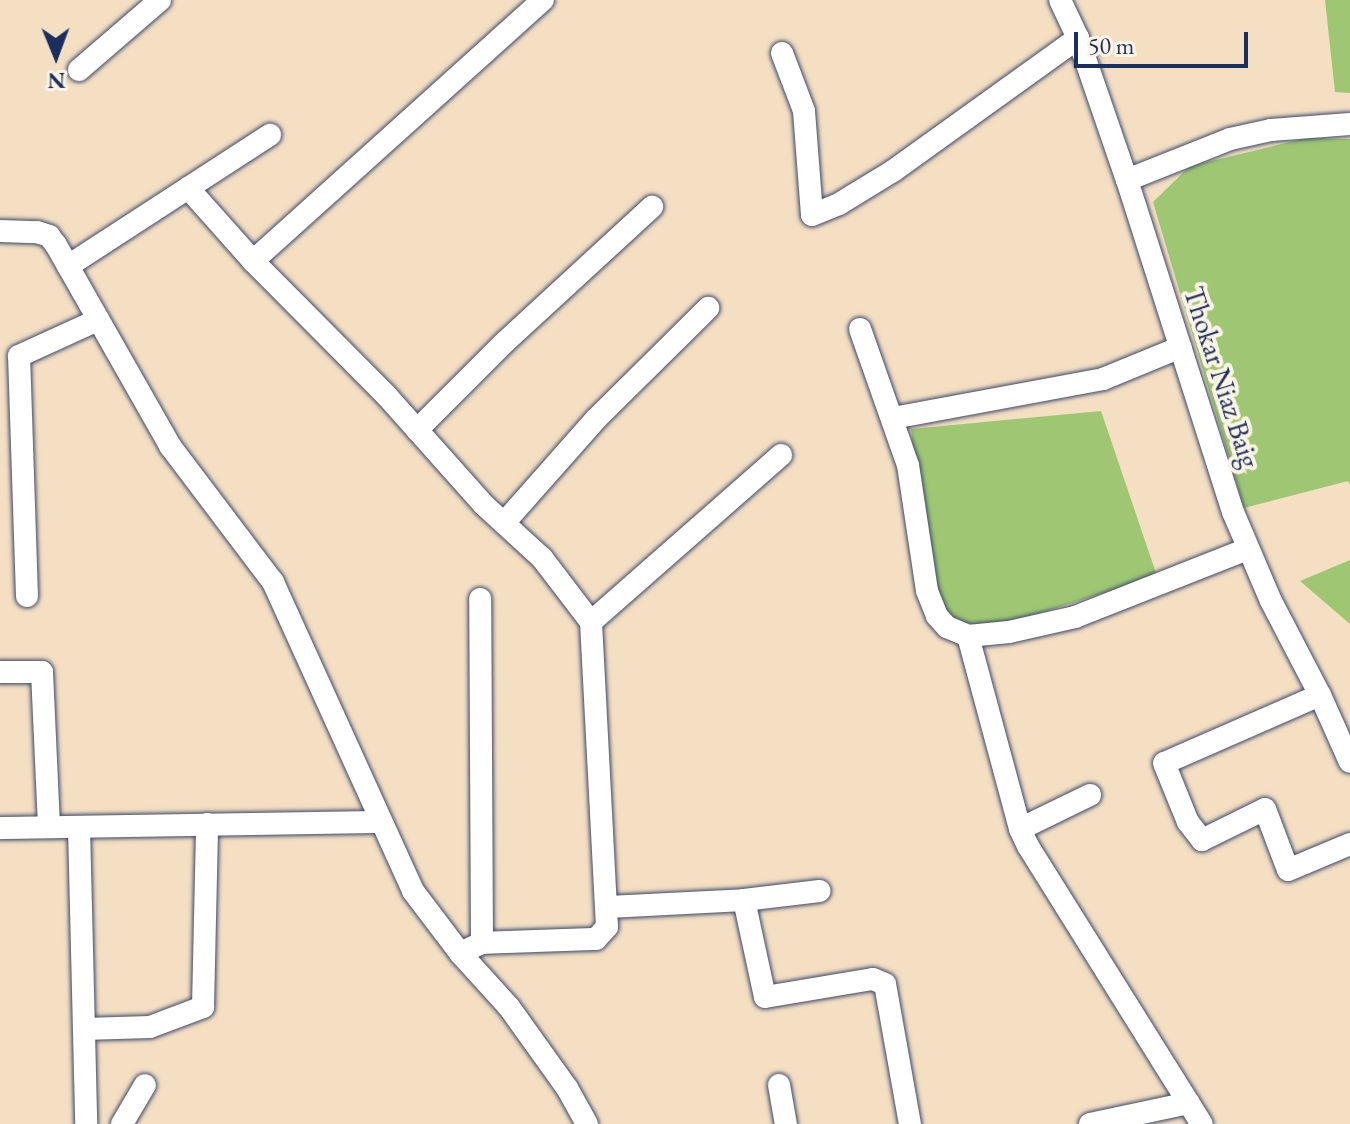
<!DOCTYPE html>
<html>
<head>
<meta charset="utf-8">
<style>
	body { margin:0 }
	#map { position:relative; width:1350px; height:1124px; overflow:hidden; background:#f4dfc2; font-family:"EB Garamond",serif }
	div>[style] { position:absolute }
	.green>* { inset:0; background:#9fc773 }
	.roads { filter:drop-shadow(0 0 2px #3c496d) drop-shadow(0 0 2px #3c496d) }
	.street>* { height:22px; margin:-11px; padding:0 11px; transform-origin:11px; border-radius:11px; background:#fff }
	span { translate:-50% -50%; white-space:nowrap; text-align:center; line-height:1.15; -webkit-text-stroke:8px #fcf5e5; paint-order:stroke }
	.street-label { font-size:28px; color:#1b2f5e }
	.north { position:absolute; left:16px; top:16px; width:80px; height:80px; -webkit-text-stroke:6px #fcf5e5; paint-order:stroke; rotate:179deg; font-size:22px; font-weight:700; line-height:32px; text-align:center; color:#1b2f5e }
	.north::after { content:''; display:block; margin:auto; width:28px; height:36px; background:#1b2f5e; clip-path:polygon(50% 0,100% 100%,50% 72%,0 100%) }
	.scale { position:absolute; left:1074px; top:32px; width:174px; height:36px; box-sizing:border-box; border:4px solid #1b2f5e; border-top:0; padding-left:10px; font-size:24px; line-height:28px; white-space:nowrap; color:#1b2f5e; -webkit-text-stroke:6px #fcf5e5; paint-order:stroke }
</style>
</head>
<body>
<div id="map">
	<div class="green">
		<div style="clip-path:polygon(1325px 0,1350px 0,1350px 93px,1335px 92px)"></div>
		<div style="clip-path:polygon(1307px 138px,1350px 139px,1350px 485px,1348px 481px,1244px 508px,1153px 202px,1190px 166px)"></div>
		<div style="clip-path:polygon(1101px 411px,1157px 576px,1009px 623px,973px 624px,947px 619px,929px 588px,911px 429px)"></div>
		<div style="clip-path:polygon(1350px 560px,1350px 624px,1300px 581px)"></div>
	</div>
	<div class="roads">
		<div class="street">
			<div style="left:1060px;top:0;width:42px;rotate:64.7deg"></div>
			<div style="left:1078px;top:38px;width:150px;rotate:71deg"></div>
			<div style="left:1127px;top:180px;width:349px;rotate:72.3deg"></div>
			<div style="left:1233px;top:512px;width:97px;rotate:66.9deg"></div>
			<div style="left:1271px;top:601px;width:106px;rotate:62.5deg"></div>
			<div style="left:1320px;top:695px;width:73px;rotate:65.9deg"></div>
			<div style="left:782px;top:53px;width:62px;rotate:69.2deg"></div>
			<div style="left:804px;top:111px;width:104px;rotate:85.6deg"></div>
			<div style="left:812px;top:215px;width:29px;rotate:-22deg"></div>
			<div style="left:839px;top:204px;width:63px;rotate:-31.4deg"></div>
			<div style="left:893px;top:171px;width:228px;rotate:-35.7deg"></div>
			<div style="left:79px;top:70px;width:107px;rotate:-40.8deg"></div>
			<div style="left:1127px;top:180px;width:111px;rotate:-21.7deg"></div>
			<div style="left:1230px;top:139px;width:42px;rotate:-12.4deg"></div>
			<div style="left:1271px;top:130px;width:79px;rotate:-4.3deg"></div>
			<div style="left:188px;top:188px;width:98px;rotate:48.3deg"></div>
			<div style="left:253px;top:261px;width:189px;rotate:45.2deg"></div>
			<div style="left:386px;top:395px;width:147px;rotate:48.3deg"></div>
			<div style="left:484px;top:505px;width:79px;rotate:42.4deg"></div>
			<div style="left:542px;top:558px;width:81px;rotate:52.6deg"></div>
			<div style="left:591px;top:622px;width:305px;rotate:87deg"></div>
			<div style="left:607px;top:927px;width:16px;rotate:133deg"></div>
			<div style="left:596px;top:939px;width:114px;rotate:178deg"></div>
			<div style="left:0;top:231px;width:37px;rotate:2deg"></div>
			<div style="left:37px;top:232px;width:13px;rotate:18deg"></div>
			<div style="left:49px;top:236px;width:11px;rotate:52deg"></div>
			<div style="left:56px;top:245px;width:231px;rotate:60.4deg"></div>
			<div style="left:170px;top:446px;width:171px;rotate:52.9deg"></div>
			<div style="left:273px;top:582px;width:339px;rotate:65.6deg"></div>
			<div style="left:413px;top:891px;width:78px;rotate:52.8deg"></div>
			<div style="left:460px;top:953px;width:73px;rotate:47.8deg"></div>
			<div style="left:509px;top:1007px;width:100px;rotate:54.4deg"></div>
			<div style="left:567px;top:1088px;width:41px;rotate:60.9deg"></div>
			<div style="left:253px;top:261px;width:390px;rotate:-42deg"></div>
			<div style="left:68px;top:266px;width:241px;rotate:-33deg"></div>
			<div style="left:860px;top:329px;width:144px;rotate:70.6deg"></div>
			<div style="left:908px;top:465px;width:127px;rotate:81.4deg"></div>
			<div style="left:927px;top:591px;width:27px;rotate:68deg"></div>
			<div style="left:937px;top:616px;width:15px;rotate:48deg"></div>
			<div style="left:947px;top:627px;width:23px;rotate:23deg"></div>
			<div style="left:968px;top:636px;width:41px;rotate:-5.6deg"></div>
			<div style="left:1009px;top:632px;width:68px;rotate:-12.8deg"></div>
			<div style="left:1075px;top:617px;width:186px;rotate:-21.5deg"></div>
			<div style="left:893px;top:418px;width:214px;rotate:-10.5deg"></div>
			<div style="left:1103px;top:379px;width:84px;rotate:-22.3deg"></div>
			<div style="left:417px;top:430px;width:124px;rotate:-45deg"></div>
			<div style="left:505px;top:342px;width:200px;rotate:-42.6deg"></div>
			<div style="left:504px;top:523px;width:139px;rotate:-48.5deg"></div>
			<div style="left:596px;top:419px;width:158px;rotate:-44.7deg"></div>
			<div style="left:27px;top:596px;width:240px;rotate:-91.9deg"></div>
			<div style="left:19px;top:356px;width:87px;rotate:-24.5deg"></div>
			<div style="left:591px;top:622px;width:253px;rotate:-41.3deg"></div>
			<div style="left:968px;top:636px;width:200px;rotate:74.9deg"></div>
			<div style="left:1020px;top:829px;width:19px;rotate:65deg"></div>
			<div style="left:1028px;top:846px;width:328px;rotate:58deg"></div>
			<div style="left:0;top:672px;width:42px"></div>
			<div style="left:42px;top:672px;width:155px;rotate:87.4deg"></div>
			<div style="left:1320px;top:695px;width:170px;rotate:156.4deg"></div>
			<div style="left:1164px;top:763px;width:64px;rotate:67.9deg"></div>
			<div style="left:1188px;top:822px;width:23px;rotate:52deg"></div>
			<div style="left:1202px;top:840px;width:70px;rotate:-26.2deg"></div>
			<div style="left:1265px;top:809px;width:65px;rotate:69.3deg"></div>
			<div style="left:1288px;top:870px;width:67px;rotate:-22.8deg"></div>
			<div style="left:79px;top:827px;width:297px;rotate:88.6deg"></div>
			<div style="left:0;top:828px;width:380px;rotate:-0.9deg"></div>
			<div style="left:1020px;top:829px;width:78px;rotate:-25.9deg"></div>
			<div style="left:744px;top:900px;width:99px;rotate:77.8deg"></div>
			<div style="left:765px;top:997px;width:109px;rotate:-9.5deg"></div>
			<div style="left:873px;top:979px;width:13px;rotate:23deg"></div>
			<div style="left:885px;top:984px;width:142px;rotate:79.9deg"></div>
			<div style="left:608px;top:907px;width:136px;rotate:-2.9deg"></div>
			<div style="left:744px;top:900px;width:76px;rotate:-6.8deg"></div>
			<div style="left:469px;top:949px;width:14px;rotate:-25deg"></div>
			<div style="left:482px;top:943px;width:344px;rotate:-90.3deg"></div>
			<div style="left:84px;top:1029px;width:66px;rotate:-1.7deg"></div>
			<div style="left:150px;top:1027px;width:57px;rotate:-20.7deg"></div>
			<div style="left:203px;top:1007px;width:183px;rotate:-88.7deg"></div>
			<div style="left:779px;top:1085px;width:40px;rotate:80deg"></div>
			<div style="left:122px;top:1124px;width:45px;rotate:-59.5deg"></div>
			<div style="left:1090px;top:1124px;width:101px;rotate:-12deg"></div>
		</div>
	</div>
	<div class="street-label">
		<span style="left:1222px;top:377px;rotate:72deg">Thokar Niaz Baig</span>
	</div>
	<div class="north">N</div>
	<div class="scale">50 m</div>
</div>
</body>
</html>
